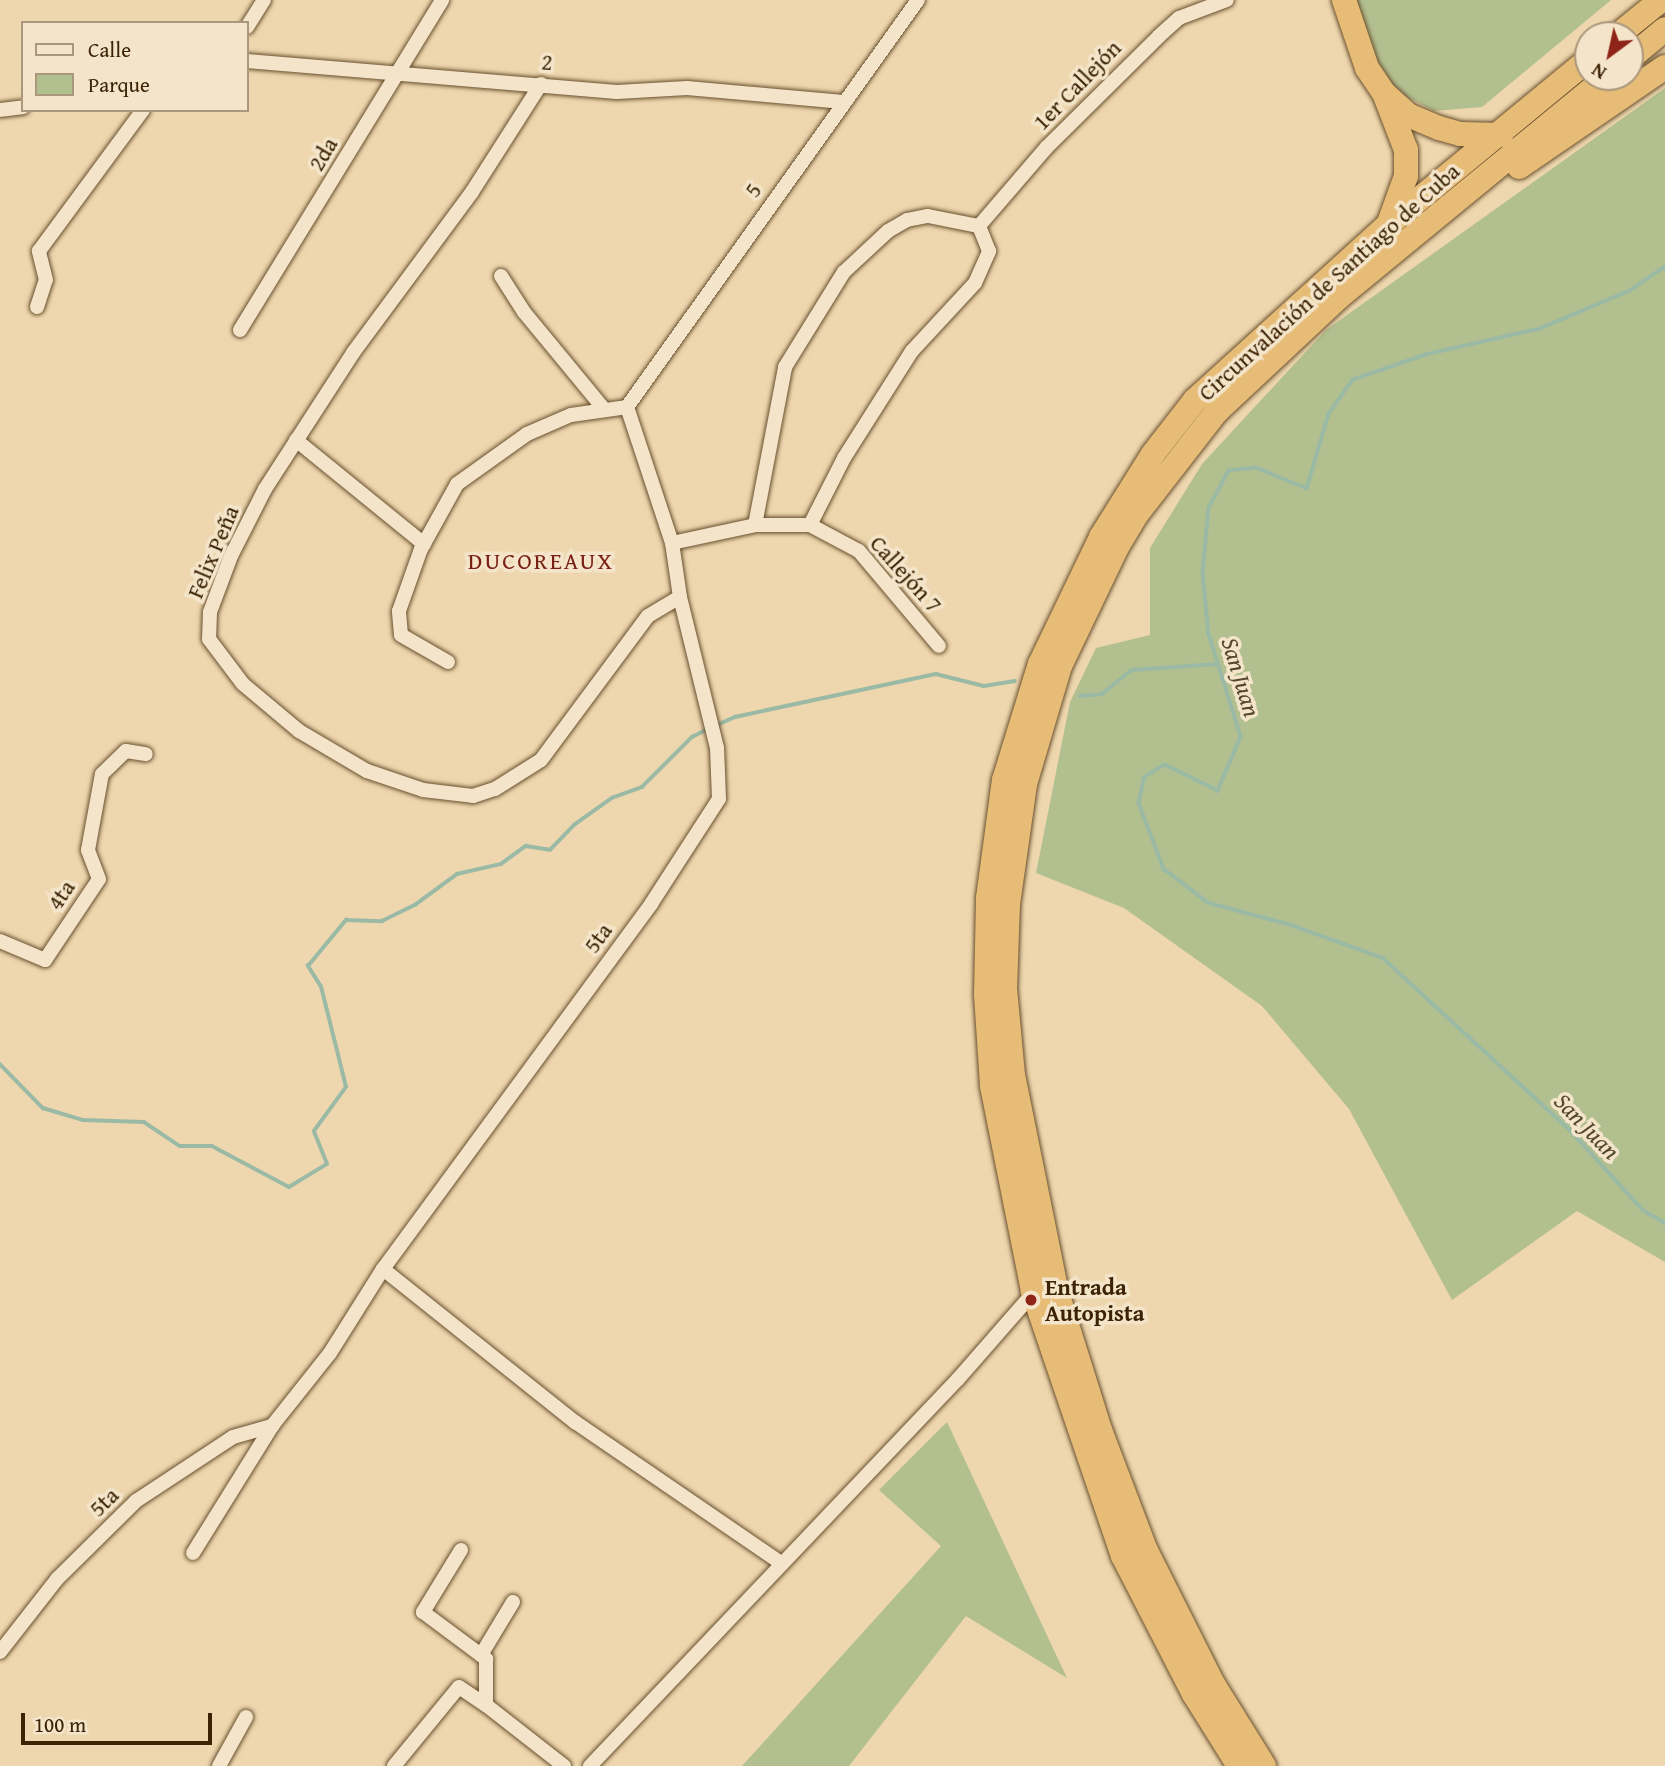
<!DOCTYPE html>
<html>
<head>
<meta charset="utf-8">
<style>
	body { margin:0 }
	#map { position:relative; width:1665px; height:1766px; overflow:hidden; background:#eed7ae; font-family:"Gentium Book Plus",serif }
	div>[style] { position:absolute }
	.green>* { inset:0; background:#b2bf8f }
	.stream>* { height:3.5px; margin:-1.75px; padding:0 1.75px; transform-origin:1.75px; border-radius:1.75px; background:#9bbaa5 }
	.roads { filter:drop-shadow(0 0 2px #69502f) drop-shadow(0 0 2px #69502f) }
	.minor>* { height:14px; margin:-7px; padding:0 7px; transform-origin:7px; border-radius:7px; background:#f4e5ca }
	.motorway>* { height:24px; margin:-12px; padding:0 12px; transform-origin:12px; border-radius:12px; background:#e7bc77 }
	.dots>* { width:19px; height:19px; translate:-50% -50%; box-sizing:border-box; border:4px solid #f4e5ca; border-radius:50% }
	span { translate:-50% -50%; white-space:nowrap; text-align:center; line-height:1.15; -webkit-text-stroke:7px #f4e5ca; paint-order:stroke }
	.street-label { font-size:23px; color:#3d2305 }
	.poi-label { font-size:23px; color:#3d2305; font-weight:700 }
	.left { translate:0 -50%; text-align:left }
	.neighbourhood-label { font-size:24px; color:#7a1f14; letter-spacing:2px }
	.water-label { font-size:24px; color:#54492d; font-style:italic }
	.legend { position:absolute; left:21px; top:21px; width:228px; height:91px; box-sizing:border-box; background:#f4e5ca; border:2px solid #ab977b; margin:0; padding:9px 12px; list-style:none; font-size:21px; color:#3d2305 }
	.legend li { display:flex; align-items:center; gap:14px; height:35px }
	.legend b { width:35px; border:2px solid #ab977b }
	.north { position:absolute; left:1574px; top:21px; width:70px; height:70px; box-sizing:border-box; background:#f4e5ca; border:2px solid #ab977b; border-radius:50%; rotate:213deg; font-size:19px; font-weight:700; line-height:28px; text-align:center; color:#3d2305 }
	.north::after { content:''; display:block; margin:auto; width:24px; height:32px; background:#8f2418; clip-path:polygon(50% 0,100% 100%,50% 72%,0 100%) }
	.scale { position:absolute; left:21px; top:1713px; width:191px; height:32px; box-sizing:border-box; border:4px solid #3d2305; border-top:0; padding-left:9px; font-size:21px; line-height:24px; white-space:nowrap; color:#3d2305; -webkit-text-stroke:5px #f4e5ca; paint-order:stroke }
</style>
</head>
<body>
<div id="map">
	<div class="green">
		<div style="clip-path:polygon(1354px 0,1611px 0,1482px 107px,1434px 111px,1390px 88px,1366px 51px)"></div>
		<div style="clip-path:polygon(1665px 88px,1665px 1262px,1577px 1211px,1452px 1300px,1349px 1109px,1262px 1006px,1124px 908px,1036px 873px,1070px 702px,1096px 648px,1150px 635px,1150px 548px,1202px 464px,1326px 330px)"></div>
		<div style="clip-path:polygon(947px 1422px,1067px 1678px,966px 1616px,849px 1766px,742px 1766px,941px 1546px,879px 1490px)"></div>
	</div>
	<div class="stream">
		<div style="left:1665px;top:267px;width:42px;rotate:145.6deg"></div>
		<div style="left:1630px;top:291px;width:98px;rotate:157.1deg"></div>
		<div style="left:1540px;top:329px;width:117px;rotate:167.2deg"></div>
		<div style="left:1426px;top:355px;width:77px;rotate:161.1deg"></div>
		<div style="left:1353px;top:380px;width:42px;rotate:125.2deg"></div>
		<div style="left:1329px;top:414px;width:78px;rotate:106.3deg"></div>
		<div style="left:1307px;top:489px;width:55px;rotate:-157.6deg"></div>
		<div style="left:1256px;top:468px;width:27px;rotate:174deg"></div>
		<div style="left:1229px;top:471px;width:42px;rotate:118.4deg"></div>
		<div style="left:1209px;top:508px;width:66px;rotate:95.2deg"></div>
		<div style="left:1203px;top:574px;width:60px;rotate:84.3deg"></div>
		<div style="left:1209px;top:634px;width:108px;rotate:72.7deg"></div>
		<div style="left:1241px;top:737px;width:59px;rotate:113.1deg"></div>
		<div style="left:1218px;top:791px;width:59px;rotate:-153.9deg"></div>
		<div style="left:1165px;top:765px;width:23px;rotate:149deg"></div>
		<div style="left:1145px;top:777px;width:27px;rotate:103deg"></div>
		<div style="left:1139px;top:803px;width:71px;rotate:69.3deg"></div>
		<div style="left:1164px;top:869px;width:56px;rotate:37.1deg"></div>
		<div style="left:1209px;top:903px;width:82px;rotate:14.9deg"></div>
		<div style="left:1288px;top:924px;width:101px;rotate:19.7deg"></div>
		<div style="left:1383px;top:958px;width:254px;rotate:42.6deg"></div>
		<div style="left:1570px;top:1130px;width:108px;rotate:47.6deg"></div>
		<div style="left:1643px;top:1210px;width:26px;rotate:31deg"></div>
		<div style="left:1080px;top:696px;width:22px;rotate:-5deg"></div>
		<div style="left:1102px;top:694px;width:38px;rotate:-39deg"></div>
		<div style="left:1132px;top:670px;width:86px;rotate:-4deg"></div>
		<div style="left:717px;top:725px;width:20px;rotate:-24deg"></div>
		<div style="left:735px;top:717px;width:206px;rotate:-12.1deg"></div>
		<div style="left:936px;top:674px;width:49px;rotate:14deg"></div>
		<div style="left:984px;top:686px;width:31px;rotate:-9deg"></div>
		<div style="left:0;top:1064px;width:62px;rotate:45.7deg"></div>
		<div style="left:43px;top:1108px;width:42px;rotate:16.7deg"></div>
		<div style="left:83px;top:1120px;width:61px;rotate:1.9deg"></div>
		<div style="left:144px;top:1122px;width:43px;rotate:33.7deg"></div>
		<div style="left:180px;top:1146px;width:32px"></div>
		<div style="left:212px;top:1146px;width:87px;rotate:28deg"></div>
		<div style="left:289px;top:1187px;width:44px;rotate:-31.2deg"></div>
		<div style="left:327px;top:1164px;width:35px;rotate:-112deg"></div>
		<div style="left:314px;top:1131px;width:54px;rotate:-54deg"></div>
		<div style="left:346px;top:1087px;width:103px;rotate:-104deg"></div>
		<div style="left:321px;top:987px;width:25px;rotate:-122deg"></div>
		<div style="left:308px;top:966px;width:60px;rotate:-50.4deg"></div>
		<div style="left:346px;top:920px;width:36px;rotate:2deg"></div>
		<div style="left:382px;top:921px;width:37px;rotate:-26deg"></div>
		<div style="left:415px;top:905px;width:52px;rotate:-36.4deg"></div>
		<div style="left:457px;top:874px;width:45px;rotate:-12.8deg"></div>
		<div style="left:501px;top:864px;width:31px;rotate:-36deg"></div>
		<div style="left:526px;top:846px;width:24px;rotate:9deg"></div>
		<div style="left:550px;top:850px;width:35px;rotate:-46deg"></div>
		<div style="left:574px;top:825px;width:47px;rotate:-35.4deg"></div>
		<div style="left:612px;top:798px;width:32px;rotate:-20deg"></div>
		<div style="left:642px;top:787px;width:71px;rotate:-45deg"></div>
		<div style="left:692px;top:737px;width:20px;rotate:-27deg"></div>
	</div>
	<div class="roads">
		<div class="minor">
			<div style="left:247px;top:27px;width:32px;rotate:-58deg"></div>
			<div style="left:247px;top:61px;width:371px;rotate:4.8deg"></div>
			<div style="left:617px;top:92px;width:70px;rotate:-3.3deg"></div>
			<div style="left:687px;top:88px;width:157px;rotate:5.1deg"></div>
			<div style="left:541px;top:84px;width:128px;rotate:122.6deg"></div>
			<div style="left:472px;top:192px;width:200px;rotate:126.5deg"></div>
			<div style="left:353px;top:353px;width:162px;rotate:122.9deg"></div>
			<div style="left:265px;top:489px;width:75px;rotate:116.9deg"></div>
			<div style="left:231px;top:556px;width:60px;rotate:110.6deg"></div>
			<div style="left:210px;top:612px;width:27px;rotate:92deg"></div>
			<div style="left:209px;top:639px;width:56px;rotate:52.9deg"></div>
			<div style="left:243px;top:684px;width:73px;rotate:40deg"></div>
			<div style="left:299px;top:731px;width:79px;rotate:30.5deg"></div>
			<div style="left:367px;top:771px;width:59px;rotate:18.7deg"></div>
			<div style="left:423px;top:790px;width:50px;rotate:6.8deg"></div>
			<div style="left:473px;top:796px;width:23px;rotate:-18deg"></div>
			<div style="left:495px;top:789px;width:54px;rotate:-32.2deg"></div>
			<div style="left:541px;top:760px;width:179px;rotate:-53.4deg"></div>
			<div style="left:648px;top:616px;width:37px;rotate:-31deg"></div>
			<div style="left:0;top:110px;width:23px;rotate:-7deg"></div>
			<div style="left:979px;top:226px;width:103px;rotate:-49.3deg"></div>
			<div style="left:1046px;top:148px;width:159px;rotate:-44.7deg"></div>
			<div style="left:1159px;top:36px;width:27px;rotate:-42deg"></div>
			<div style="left:1179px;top:18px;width:51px;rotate:-20.6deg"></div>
			<div style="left:501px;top:276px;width:43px;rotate:57.4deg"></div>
			<div style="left:524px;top:312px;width:126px;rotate:50.5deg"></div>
			<div style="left:37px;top:307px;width:28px;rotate:-72deg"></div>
			<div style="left:46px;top:280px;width:30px;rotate:-104deg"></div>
			<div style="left:39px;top:251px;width:175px;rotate:-53.6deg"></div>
			<div style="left:240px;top:330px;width:387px;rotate:-58.5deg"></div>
			<div style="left:627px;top:407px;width:500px;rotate:-54.44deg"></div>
			<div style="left:296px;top:440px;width:165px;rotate:39.1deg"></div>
			<div style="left:755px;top:525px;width:161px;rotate:-79.2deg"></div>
			<div style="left:785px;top:367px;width:112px;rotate:-58.2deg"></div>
			<div style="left:844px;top:272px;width:60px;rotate:-43deg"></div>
			<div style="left:888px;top:231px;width:22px;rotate:-30deg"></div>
			<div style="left:907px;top:220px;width:21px;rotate:-11deg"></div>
			<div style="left:928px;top:216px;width:52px;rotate:11.1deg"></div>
			<div style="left:810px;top:525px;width:75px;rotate:-63.1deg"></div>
			<div style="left:844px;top:458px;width:127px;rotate:-57.6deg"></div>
			<div style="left:912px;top:351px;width:93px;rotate:-47.2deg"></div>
			<div style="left:975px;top:283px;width:35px;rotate:-66deg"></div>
			<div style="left:989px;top:251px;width:27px;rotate:-112deg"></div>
			<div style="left:672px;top:543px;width:85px;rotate:-12.2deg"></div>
			<div style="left:755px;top:525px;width:55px"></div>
			<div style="left:810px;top:525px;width:55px;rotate:28deg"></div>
			<div style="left:859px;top:551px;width:124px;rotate:49.9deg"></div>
			<div style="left:448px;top:662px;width:54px;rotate:-150.1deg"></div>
			<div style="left:401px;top:635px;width:24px;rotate:-95deg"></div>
			<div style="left:399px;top:611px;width:66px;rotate:-70.5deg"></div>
			<div style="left:421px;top:549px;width:74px;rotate:-61deg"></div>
			<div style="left:457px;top:484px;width:86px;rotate:-35.5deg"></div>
			<div style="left:527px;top:434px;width:48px;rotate:-23.4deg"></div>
			<div style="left:571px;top:415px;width:57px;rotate:-8.1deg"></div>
			<div style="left:0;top:941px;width:49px;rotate:22.9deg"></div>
			<div style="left:45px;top:960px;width:97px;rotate:-56.3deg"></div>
			<div style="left:99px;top:879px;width:31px;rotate:-111deg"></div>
			<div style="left:88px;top:850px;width:77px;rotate:-79.6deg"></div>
			<div style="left:102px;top:774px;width:33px;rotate:-44deg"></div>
			<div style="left:126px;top:751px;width:20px;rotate:9deg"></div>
			<div style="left:383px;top:1269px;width:246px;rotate:38.6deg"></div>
			<div style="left:575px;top:1422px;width:251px;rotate:34.4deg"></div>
			<div style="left:461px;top:1550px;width:73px;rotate:121.5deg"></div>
			<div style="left:423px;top:1612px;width:79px;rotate:36.7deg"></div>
			<div style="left:486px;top:1659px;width:46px;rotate:90deg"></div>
			<div style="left:486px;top:1705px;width:99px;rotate:38deg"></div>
			<div style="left:193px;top:1553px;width:150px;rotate:-58.1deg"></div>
			<div style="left:272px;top:1426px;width:93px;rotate:-51.5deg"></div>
			<div style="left:330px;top:1353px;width:99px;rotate:-57.8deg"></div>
			<div style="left:383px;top:1269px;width:453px;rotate:-53.7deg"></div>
			<div style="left:651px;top:904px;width:125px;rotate:-57.1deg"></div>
			<div style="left:719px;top:799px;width:51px;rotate:-92.2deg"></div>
			<div style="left:717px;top:748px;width:155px;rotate:-103.8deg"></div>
			<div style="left:680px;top:597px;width:55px;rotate:-98.4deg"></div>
			<div style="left:672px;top:543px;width:143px;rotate:-108.3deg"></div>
			<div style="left:0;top:1652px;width:93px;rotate:-52deg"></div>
			<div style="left:57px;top:1579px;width:111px;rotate:-44.6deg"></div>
			<div style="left:136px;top:1501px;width:116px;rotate:-33.4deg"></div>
			<div style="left:233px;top:1437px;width:41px;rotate:-15.8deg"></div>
			<div style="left:481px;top:1655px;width:62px;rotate:-58.9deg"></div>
			<div style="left:219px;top:1766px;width:56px;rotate:-61.1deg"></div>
			<div style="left:394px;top:1766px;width:102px;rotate:-50.6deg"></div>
			<div style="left:459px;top:1687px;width:32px;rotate:34deg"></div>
			<div style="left:590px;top:1766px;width:534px;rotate:-46.44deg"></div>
			<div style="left:958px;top:1379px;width:117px;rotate:-48.8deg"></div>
		</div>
		<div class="motorway">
			<div style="left:1344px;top:0;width:72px;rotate:71.3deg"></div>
			<div style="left:1367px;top:68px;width:30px;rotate:56deg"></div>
			<div style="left:1384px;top:93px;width:61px;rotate:68.9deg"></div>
			<div style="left:1406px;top:150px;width:26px;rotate:90deg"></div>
			<div style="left:1406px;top:176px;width:50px;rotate:109.9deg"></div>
			<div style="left:1618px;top:35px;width:55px;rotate:-39.1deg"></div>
			<div style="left:1630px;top:58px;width:45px;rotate:-39.6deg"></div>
			<div style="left:1387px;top:96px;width:28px;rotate:42deg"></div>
			<div style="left:1408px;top:115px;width:34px;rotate:23deg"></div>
			<div style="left:1439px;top:128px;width:22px;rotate:16deg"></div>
			<div style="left:1460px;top:134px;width:41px;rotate:1.4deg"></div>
			<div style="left:1519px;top:167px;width:177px;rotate:-34.4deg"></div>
			<div style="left:1239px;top:1766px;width:85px;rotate:-122deg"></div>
			<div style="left:1194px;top:1694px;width:155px;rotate:-117.2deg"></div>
			<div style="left:1123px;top:1556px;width:280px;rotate:-108.8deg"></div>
			<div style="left:1033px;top:1291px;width:210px;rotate:-101.3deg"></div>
			<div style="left:992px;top:1085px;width:90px;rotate:-93.8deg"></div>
			<div style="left:986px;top:995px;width:97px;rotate:-88.8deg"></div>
			<div style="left:988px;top:898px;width:119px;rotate:-82.3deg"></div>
			<div style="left:1004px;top:780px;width:121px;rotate:-72.8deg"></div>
			<div style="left:1040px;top:664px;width:141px;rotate:-64.3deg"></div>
			<div style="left:1101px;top:537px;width:98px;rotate:-57.9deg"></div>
			<div style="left:1153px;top:454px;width:68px;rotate:-52.1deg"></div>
			<div style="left:1195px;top:400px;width:262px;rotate:-42.2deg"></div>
			<div style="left:1389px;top:224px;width:258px;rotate:-39.5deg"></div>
			<div style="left:1264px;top:1766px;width:97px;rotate:-121.9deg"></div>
			<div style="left:1213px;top:1684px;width:149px;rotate:-116.7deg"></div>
			<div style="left:1146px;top:1551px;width:129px;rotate:-110.8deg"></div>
			<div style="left:1100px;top:1430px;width:144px;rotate:-107.4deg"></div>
			<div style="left:1057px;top:1293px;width:222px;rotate:-101.4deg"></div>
			<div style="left:1013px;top:1075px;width:86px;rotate:-95.3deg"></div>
			<div style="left:1005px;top:989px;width:85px;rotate:-88deg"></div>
			<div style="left:1008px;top:904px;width:121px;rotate:-81.9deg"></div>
			<div style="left:1025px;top:784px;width:123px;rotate:-73.5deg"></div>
			<div style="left:1060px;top:666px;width:132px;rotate:-64.4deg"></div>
			<div style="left:1117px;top:547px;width:39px;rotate:-59deg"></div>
			<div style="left:1137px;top:514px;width:129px;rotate:-52.2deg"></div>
			<div style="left:1216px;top:412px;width:170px;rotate:-43.1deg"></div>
			<div style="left:1340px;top:296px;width:345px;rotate:-39.4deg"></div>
		</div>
	</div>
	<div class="dots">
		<div style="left:1031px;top:1300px;background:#8f2418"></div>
	</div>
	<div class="street-label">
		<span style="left:547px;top:62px;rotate:5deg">2</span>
		<span style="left:1077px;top:85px;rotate:-46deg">1er Callejón</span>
		<span style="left:323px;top:154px;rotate:-59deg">2da</span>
		<span style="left:753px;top:190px;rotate:-55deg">5</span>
		<span style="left:1329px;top:282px;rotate:-42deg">Circunvalación de Santiago de Cuba</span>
		<span style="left:213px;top:552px;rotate:-67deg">Felix Peña</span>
		<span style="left:906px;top:574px;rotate:48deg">Callejón 7</span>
		<span style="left:61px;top:895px;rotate:-56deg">4ta</span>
		<span style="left:598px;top:938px;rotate:-54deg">5ta</span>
		<span style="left:104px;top:1502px;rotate:-44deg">5ta</span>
	</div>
	<div class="poi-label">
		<span class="left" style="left:1045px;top:1300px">Entrada<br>Autopista</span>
	</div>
	<div class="neighbourhood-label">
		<span style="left:541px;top:561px">DUCOREAUX</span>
	</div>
	<div class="water-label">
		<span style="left:1241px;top:677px;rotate:73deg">San Juan</span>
		<span style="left:1587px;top:1126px;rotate:46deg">San Juan</span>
	</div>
	<ul class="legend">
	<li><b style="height:9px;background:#f4e5ca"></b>Calle</li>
	<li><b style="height:19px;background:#b2bf8f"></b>Parque</li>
	</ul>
	<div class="north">N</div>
	<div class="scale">100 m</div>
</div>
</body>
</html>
